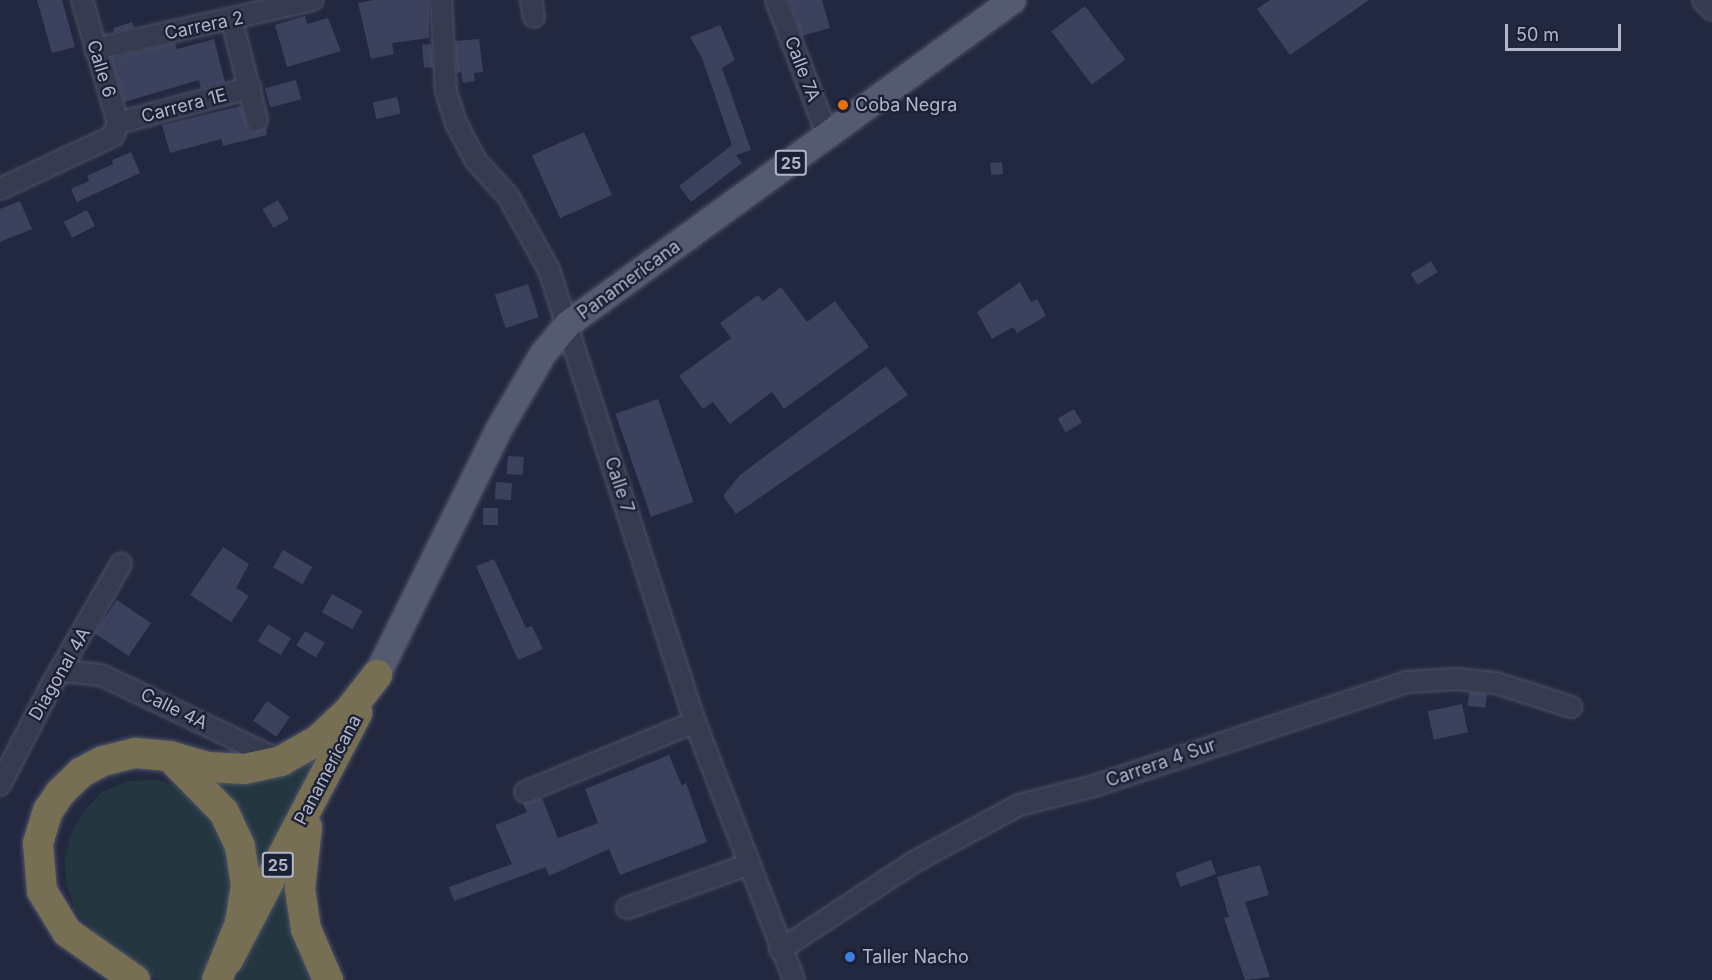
<!DOCTYPE html>
<html>
<head>
<meta charset="utf-8">
<style>
	body { margin:0 }
	#map { position:relative; width:1712px; height:980px; overflow:hidden; background:#22283f; font-family:Inter,sans-serif }
	div>[style] { position:absolute }
	.green>* { inset:0; background:#243740 }
	.building>* { inset:0; background:#3c425e; transform-origin:0 0 }
	.roads { filter:drop-shadow(0 0 2px #4e5367) drop-shadow(0 0 2px #4e5367) }
	.minor>* { height:20px; margin:-10px; padding:0 10px; transform-origin:10px; border-radius:10px; background:#363b4f }
	.major>* { height:26px; margin:-13px; padding:0 13px; transform-origin:13px; border-radius:13px; background:#545a6f }
	.highway>* { height:30px; margin:-15px; padding:0 15px; transform-origin:15px; border-radius:15px; background:#766f53 }
	.dots>* { width:16px; height:16px; translate:-50% -50%; box-sizing:border-box; border:3px solid #1b2034; border-radius:50% }
	span { translate:-50% -50%; white-space:nowrap; text-align:center; line-height:1.15; -webkit-text-stroke:4.5px #1b2034; paint-order:stroke }
	.shield-label span { padding:2px 4px; background:#1b2034; border:2px solid; border-radius:4px; -webkit-text-stroke-width:0 }
	.shield-label { font-size:16px; color:#b2b6ca; font-weight:700 }
	.street-label { font-size:18px; color:#b2b6ca }
	.poi-label { font-size:18px; color:#b2b6ca }
	.left { translate:0 -50%; text-align:left }
	.scale { position:absolute; left:1505px; top:24px; width:116px; height:27px; box-sizing:border-box; border:3px solid #b2b6ca; border-top:0; padding-left:8px; font-size:18px; line-height:21px; white-space:nowrap; color:#b2b6ca; -webkit-text-stroke:4px #1b2034; paint-order:stroke }
</style>
</head>
<body>
<div id="map">
	<div class="green">
		<div style="clip-path:polygon(338px 729px,247px 904px,229px 799px,206px 771px)"></div>
		<div style="clip-path:polygon(157px 780px,186px 788px,225px 833px,233px 883px,225px 935px,200px 980px,159px 980px,112px 952px,75px 910px,66px 884px,65px 858px,71px 834px,84px 811px,102px 792px,128px 781px)"></div>
		<div style="clip-path:polygon(304px 839px,314px 980px,237px 980px)"></div>
	</div>
	<div class="building">
		<div style="clip-path:polygon(37px 0,62px 0,75px 47px,52px 53px)"></div>
		<div style="clip-path:polygon(374px 0,429px 0,429px 38px,392px 43px,394px 54px,371px 59px,358px 3px)"></div>
		<div style="clip-path:polygon(789px 0,822px 0,830px 28px,802px 36px)"></div>
		<div style="clip-path:polygon(1270px 0,1369px 0,1290px 55px,1257px 9px)"></div>
		<div style="left:1085px;top:6px;width:67px;height:42px;rotate:53deg"></div>
		<div style="clip-path:polygon(305px 16px,307px 24px,328px 18px,341px 51px,287px 67px,275px 25px)"></div>
		<div style="clip-path:polygon(132px 22px,134px 28px,115px 32px,113px 28px)"></div>
		<div style="clip-path:polygon(720px 25px,735px 60px,722px 68px,751px 150px,736px 155px,742px 163px,691px 202px,679px 186px,732px 145px,702px 58px,690px 37px)"></div>
		<div style="clip-path:polygon(214px 39px,225px 82px,201px 88px,199px 80px,124px 102px,111px 58px,175px 43px,177px 49px)"></div>
		<div style="clip-path:polygon(479px 39px,483px 72px,474px 73px,475px 81px,463px 83px,461px 72px,457px 73px,455px 41px)"></div>
		<div style="left:431px;top:44px;width:23px;height:9px;rotate:85deg"></div>
		<div style="left:296px;top:80px;width:20px;height:32px;rotate:75deg"></div>
		<div style="left:397px;top:97px;width:17px;height:25px;rotate:77deg"></div>
		<div style="clip-path:polygon(241px 106px,248px 128px,254px 132px,266px 128px,267px 135px,223px 146px,221px 139px,170px 153px,162px 125px)"></div>
		<div style="left:584px;top:132px;width:69px;height:57px;rotate:66deg"></div>
		<div style="clip-path:polygon(131px 152px,140px 173px,77px 202px,71px 189px,89px 181px,87px 176px,113px 164px,112px 160px)"></div>
		<div style="left:1002px;top:162px;width:12px;height:12px;rotate:85deg"></div>
		<div style="left:278px;top:200px;width:22px;height:18px;rotate:60deg"></div>
		<div style="clip-path:polygon(20px 201px,32px 229px,0 242px,0 209px)"></div>
		<div style="left:87px;top:210px;width:18px;height:26px;rotate:63deg"></div>
		<div style="left:1431px;top:261px;width:13px;height:24px;rotate:58deg"></div>
		<div style="clip-path:polygon(1020px 282px,1031px 302px,1037px 299px,1046px 316px,1017px 333px,1013px 327px,992px 339px,977px 312px)"></div>
		<div style="left:528px;top:284px;width:35px;height:35px;rotate:72deg"></div>
		<div style="clip-path:polygon(781px 287px,807px 322px,835px 301px,869px 347px,784px 409px,772px 392px,730px 424px,713px 402px,703px 409px,679px 376px,731px 338px,720px 323px,758px 295px,763px 301px)"></div>
		<div style="clip-path:polygon(886px 366px,908px 395px,736px 514px,723px 496px,740px 475px)"></div>
		<div style="left:658px;top:399px;width:109px;height:45px;rotate:71deg"></div>
		<div style="left:1074px;top:409px;width:16px;height:19px;rotate:60deg"></div>
		<div style="left:508px;top:456px;width:16px;height:18px;rotate:4deg"></div>
		<div style="left:496px;top:482px;width:16px;height:17px;rotate:4deg"></div>
		<div style="left:483px;top:508px;width:15px;height:17px"></div>
		<div style="clip-path:polygon(223px 547px,249px 564px,236px 588px,249px 596px,231px 622px,190px 595px)"></div>
		<div style="left:283px;top:550px;width:34px;height:20px;rotate:30deg"></div>
		<div style="clip-path:polygon(494px 559px,526px 628px,532px 626px,543px 649px,518px 660px,476px 566px)"></div>
		<div style="left:332px;top:594px;width:35px;height:21px;rotate:29deg"></div>
		<div style="left:117px;top:600px;width:41px;height:40px;rotate:34deg"></div>
		<div style="left:268px;top:624px;width:27px;height:20px;rotate:31deg"></div>
		<div style="left:305px;top:631px;width:23px;height:17px;rotate:31deg"></div>
		<div style="left:1469px;top:692px;width:18px;height:14px;rotate:6deg"></div>
		<div style="left:267px;top:701px;width:28px;height:24px;rotate:35deg"></div>
		<div style="left:1462px;top:704px;width:29px;height:35px;rotate:78deg"></div>
		<div style="clip-path:polygon(669px 755px,682px 786px,686px 783px,707px 842px,620px 875px,609px 849px,549px 876px,546px 867px,454px 901px,449px 887px,512px 864px,495px 825px,527px 812px,523px 804px,542px 798px,558px 838px,598px 823px,585px 789px)"></div>
		<div style="left:1211px;top:860px;width:15px;height:38px;rotate:70deg"></div>
		<div style="clip-path:polygon(1260px 865px,1269px 895px,1245px 902px,1270px 977px,1245px 980px,1224px 918px,1229px 917px,1217px 877px)"></div>
	</div>
	<div class="roads">
		<div class="minor">
			<div style="left:441px;top:0;width:92px;rotate:86.9deg"></div>
			<div style="left:446px;top:92px;width:33px;rotate:72deg"></div>
			<div style="left:456px;top:123px;width:43px;rotate:62.2deg"></div>
			<div style="left:476px;top:161px;width:47px;rotate:47.6deg"></div>
			<div style="left:508px;top:196px;width:85px;rotate:61deg"></div>
			<div style="left:549px;top:270px;width:475px;rotate:72.1deg"></div>
			<div style="left:695px;top:722px;width:276px;rotate:69deg"></div>
			<div style="left:531px;top:0;width:17px;rotate:80deg"></div>
			<div style="left:776px;top:0;width:147px;rotate:69.2deg"></div>
			<div style="left:1703px;top:0;width:13px;rotate:48deg"></div>
			<div style="left:232px;top:21px;width:102px;rotate:75.8deg"></div>
			<div style="left:95px;top:49px;width:223px;rotate:-12.7deg"></div>
			<div style="left:118px;top:123px;width:137px;rotate:-14.9deg"></div>
			<div style="left:0;top:189px;width:125px;rotate:-25.1deg"></div>
			<div style="left:113px;top:136px;width:14px;rotate:-69deg"></div>
			<div style="left:118px;top:123px;width:128px;rotate:-106.3deg"></div>
			<div style="left:63px;top:671px;width:38px;rotate:6deg"></div>
			<div style="left:101px;top:675px;width:199px;rotate:25.5deg"></div>
			<div style="left:0;top:785px;width:111px;rotate:-62.7deg"></div>
			<div style="left:51px;top:686px;width:141px;rotate:-60.2deg"></div>
			<div style="left:525px;top:792px;width:184px;rotate:-22.4deg"></div>
			<div style="left:627px;top:908px;width:127px;rotate:-19.7deg"></div>
			<div style="left:780px;top:950px;width:160px;rotate:-33.3deg"></div>
			<div style="left:914px;top:862px;width:119px;rotate:-28.5deg"></div>
			<div style="left:1019px;top:805px;width:77px;rotate:-14.2deg"></div>
			<div style="left:1094px;top:786px;width:329px;rotate:-18.4deg"></div>
			<div style="left:1406px;top:682px;width:50px;rotate:-3.4deg"></div>
			<div style="left:1456px;top:679px;width:40px;rotate:5.7deg"></div>
			<div style="left:1496px;top:683px;width:79px;rotate:17.7deg"></div>
		</div>
		<div class="major">
			<div style="left:377px;top:675px;width:272px;rotate:-63.6deg"></div>
			<div style="left:498px;top:431px;width:89px;rotate:-59.7deg"></div>
			<div style="left:543px;top:354px;width:39px;rotate:-50deg"></div>
			<div style="left:568px;top:324px;width:550px;rotate:-36.06deg"></div>
		</div>
		<div class="highway">
			<div style="left:174px;top:761px;width:71px;rotate:45.6deg"></div>
			<div style="left:224px;top:812px;width:38px;rotate:65deg"></div>
			<div style="left:240px;top:847px;width:38px;rotate:81deg"></div>
			<div style="left:246px;top:885px;width:38px;rotate:99deg"></div>
			<div style="left:240px;top:923px;width:61px;rotate:112deg"></div>
			<div style="left:307px;top:827px;width:62px;rotate:96.4deg"></div>
			<div style="left:300px;top:889px;width:40px;rotate:81.5deg"></div>
			<div style="left:306px;top:929px;width:56px;rotate:66.7deg"></div>
			<div style="left:228px;top:960px;width:279px;rotate:-62.4deg"></div>
			<div style="left:135px;top:980px;width:83px;rotate:-144.8deg"></div>
			<div style="left:67px;top:932px;width:48px;rotate:-121.4deg"></div>
			<div style="left:42px;top:891px;width:48px;rotate:-94.8deg"></div>
			<div style="left:38px;top:843px;width:34px;rotate:-73deg"></div>
			<div style="left:48px;top:811px;width:22px;rotate:-56deg"></div>
			<div style="left:60px;top:793px;width:30px;rotate:-44deg"></div>
			<div style="left:82px;top:772px;width:24px;rotate:-28deg"></div>
			<div style="left:103px;top:761px;width:33px;rotate:-14deg"></div>
			<div style="left:135px;top:753px;width:34px;rotate:5deg"></div>
			<div style="left:169px;top:756px;width:40px;rotate:16deg"></div>
			<div style="left:207px;top:767px;width:37px;rotate:3deg"></div>
			<div style="left:244px;top:769px;width:38px;rotate:-12deg"></div>
			<div style="left:281px;top:761px;width:43px;rotate:-29.6deg"></div>
			<div style="left:318px;top:740px;width:42px;rotate:-43.1deg"></div>
			<div style="left:349px;top:711px;width:46px;rotate:-52.1deg"></div>
		</div>
	</div>
	<div class="dots">
		<div style="left:843px;top:105px;background:#e8710a"></div>
		<div style="left:850px;top:957px;background:#3f7fe0"></div>
	</div>
	<div class="shield-label">
		<span style="left:791px;top:163px">25</span>
		<span style="left:278px;top:865px">25</span>
	</div>
	<div class="street-label">
		<span style="left:204px;top:26px;rotate:-12deg">Carrera 2</span>
		<span style="left:101px;top:69px;rotate:73deg">Calle 6</span>
		<span style="left:802px;top:69px;rotate:69deg">Calle 7A</span>
		<span style="left:184px;top:106px;rotate:-15deg">Carrera 1E</span>
		<span style="left:629px;top:280px;rotate:-36deg">Panamericana</span>
		<span style="left:619px;top:485px;rotate:72deg">Calle 7</span>
		<span style="left:60px;top:674px;rotate:-60deg">Diagonal 4A</span>
		<span style="left:174px;top:709px;rotate:26deg">Calle 4A</span>
		<span style="left:1161px;top:763px;rotate:-19deg">Carrera 4 Sur</span>
		<span style="left:328px;top:770px;rotate:-62deg">Panamericana</span>
	</div>
	<div class="poi-label">
		<span class="left" style="left:855px;top:105px">Coba Negra</span>
		<span class="left" style="left:862px;top:957px">Taller Nacho</span>
	</div>
	<div class="scale">50 m</div>
</div>
</body>
</html>
